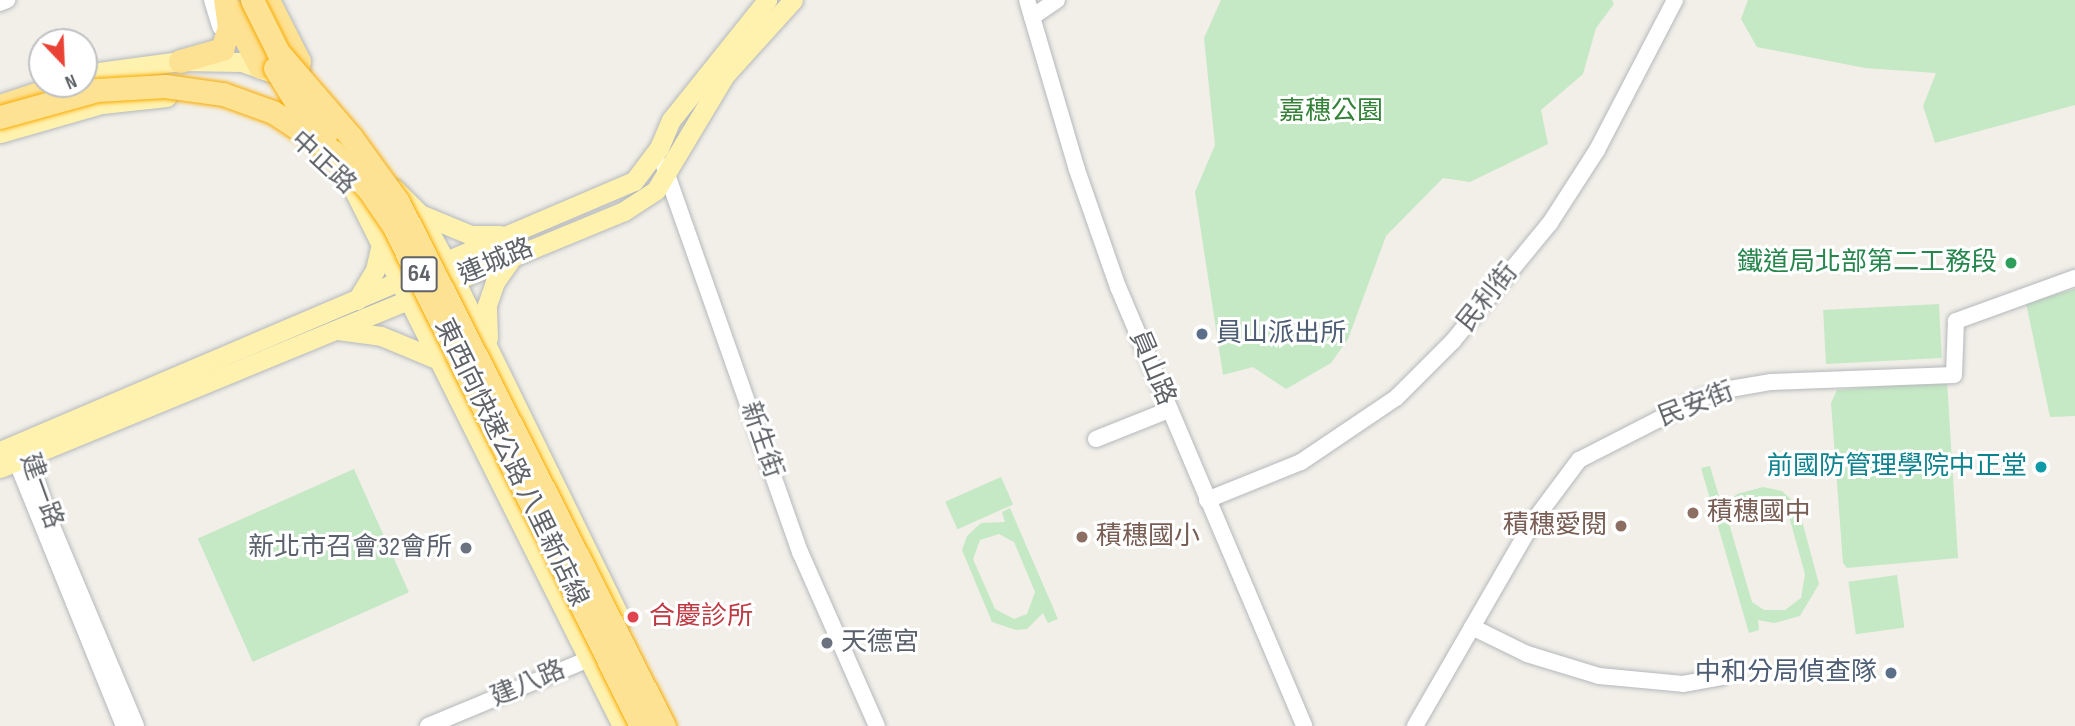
<!DOCTYPE html>
<html>
<head>
<meta charset="utf-8">
<style>
	body { margin:0 }
	#map { position:relative; width:2075px; height:726px; overflow:hidden; background:#f1efe8; font-family:"Sofia Sans Condensed","Noto Sans TC",sans-serif }
	div>[style] { position:absolute }
	.green>* { inset:0; background:#c5e8c5; transform-origin:0 0 }
	.roads { filter:drop-shadow(0 0 2px #b5b8bc) drop-shadow(0 0 2px #b5b8bc) }
	.minor>* { height:16px; margin:-8px; padding:0 8px; transform-origin:8px; border-radius:8px; background:#fff }
	.major>* { height:19px; margin:-9.5px; padding:0 9.5px; transform-origin:9.5px; border-radius:9.5px; background:#fff2af }
	.highway>* { height:23px; margin:-11.5px; padding:0 11.5px; transform-origin:11.5px; border-radius:11.5px; background:#fde293 }
	.bridges { filter:drop-shadow(0 0 2px #f9ab00) drop-shadow(0 0 2px #f9ab00) }
	.highway-bridge>* { height:23px; margin:-11.5px; padding:0 11.5px; transform-origin:11.5px; border-radius:11.5px; background:#fde293 }
	.dots>* { width:19px; height:19px; translate:-50% -50%; box-sizing:border-box; border:4px solid #fff; border-radius:50% }
	span { translate:-50% -50%; white-space:nowrap; text-align:center; line-height:1.15; -webkit-text-stroke:6px #fff; paint-order:stroke }
	.shield-label span { padding:2px 5px; background:#fff; border:2px solid; border-radius:5px; -webkit-text-stroke-width:0 }
	.shield-label { font-size:24px; color:#5f6368; font-weight:700 }
	.park-label { font-size:26px; color:#348238 }
	.street-label { font-size:26px; color:#5f6368 }
	.leisure-label { font-size:26px; color:#27864d }
	.right { translate:-100% -50%; text-align:right }
	.service-label { font-size:26px; color:#4e5e75 }
	.left { translate:0 -50%; text-align:left }
	.culture-label { font-size:26px; color:#0d838f }
	.education-label { font-size:26px; color:#785e54 }
	.worship-label { font-size:26px; color:#5b616d }
	.health-label { font-size:26px; color:#be3a42 }
	.north { position:absolute; left:28px; top:28px; width:70px; height:70px; box-sizing:border-box; background:#fff; border:2px solid #bfc1c3; border-radius:50%; rotate:157deg; font-size:19px; font-weight:700; line-height:28px; text-align:center; color:#5f6368 }
	.north::after { content:''; display:block; margin:auto; width:24px; height:32px; background:#ea4335; clip-path:polygon(50% 0,100% 100%,50% 72%,0 100%) }
</style>
</head>
<body>
<div id="map">
	<div class="green">
		<div style="clip-path:polygon(1221px 0,1612px 0,1614px 4px,1596px 28px,1583px 74px,1541px 110px,1548px 144px,1470px 182px,1443px 178px,1386px 236px,1348px 339px,1331px 363px,1286px 389px,1253px 367px,1223px 375px,1195px 192px,1215px 145px,1204px 38px)"></div>
		<div style="clip-path:polygon(1748px 0,2075px 0,2075px 105px,1935px 143px,1923px 106px,1936px 73px,1865px 68px,1757px 47px,1741px 19px)"></div>
		<div style="clip-path:polygon(2075px 289px,2075px 416px,2050px 417px,2026px 303px)"></div>
		<div style="left:1939px;top:304px;width:54px;height:116px;rotate:87deg"></div>
		<div style="clip-path:polygon(1947px 381px,1958px 558px,1847px 568px,1843px 563px,1831px 403px,1837px 390px)"></div>
		<div style="clip-path:polygon(evenodd,1710px 466px,1722px 507px,1737px 494px,1763px 487px,1782px 491px,1798px 506px,1819px 584px,1800px 616px,1774px 623px,1758px 620px,1759px 630px,1749px 633px,1701px 468px,1710px 466px,1758px 497px,1787px 509px,1805px 574px,1801px 598px,1785px 610px,1764px 610px,1752px 602px,1730px 527px,1734px 510px,1758px 497px)"></div>
		<div style="left:354px;top:469px;width:135px;height:171px;rotate:66deg"></div>
		<div style="left:1001px;top:477px;width:30px;height:61px;rotate:66deg"></div>
		<div style="clip-path:polygon(evenodd,1010px 508px,1058px 619px,1048px 623px,1043px 613px,1027px 629px,1016px 630px,992px 622px,962px 550px,967px 536px,981px 523px,1005px 522px,1002px 512px,1010px 508px,999px 534px,1014px 542px,1035px 592px,1027px 614px,1014px 619px,995px 609px,973px 559px,980px 540px,999px 534px)"></div>
		<div style="left:1897px;top:575px;width:53px;height:49px;rotate:82deg"></div>
	</div>
	<div class="roads">
		<div class="minor">
			<div style="left:212px;top:0;width:28px;rotate:73deg"></div>
			<div style="left:1027px;top:0;width:177px;rotate:73.6deg"></div>
			<div style="left:1077px;top:170px;width:124px;rotate:70.7deg"></div>
			<div style="left:1118px;top:287px;width:477px;rotate:67deg"></div>
			<div style="left:0;top:3px;width:8px;rotate:-23deg"></div>
			<div style="left:1032px;top:17px;width:30px;rotate:-34deg"></div>
			<div style="left:664px;top:166px;width:411px;rotate:70.6deg"></div>
			<div style="left:801px;top:554px;width:188px;rotate:66.2deg"></div>
			<div style="left:1096px;top:439px;width:79px;rotate:-21.7deg"></div>
			<div style="left:25px;top:446px;width:84px;rotate:71.4deg"></div>
			<div style="left:52px;top:526px;width:217px;rotate:67.2deg"></div>
			<div style="left:13px;top:453px;width:295px;rotate:67.9deg"></div>
			<div style="left:1207px;top:500px;width:101px;rotate:-22deg"></div>
			<div style="left:1301px;top:462px;width:115px;rotate:-34deg"></div>
			<div style="left:1396px;top:398px;width:81px;rotate:-45deg"></div>
			<div style="left:1453px;top:341px;width:153px;rotate:-50.6deg"></div>
			<div style="left:1550px;top:223px;width:87px;rotate:-57.2deg"></div>
			<div style="left:1597px;top:150px;width:169px;rotate:-62.5deg"></div>
			<div style="left:1472px;top:627px;width:61px;rotate:26.1deg"></div>
			<div style="left:1527px;top:654px;width:75px;rotate:17deg"></div>
			<div style="left:1599px;top:676px;width:84px;rotate:5.4deg"></div>
			<div style="left:1683px;top:684px;width:39px;rotate:-10deg"></div>
			<div style="left:428px;top:726px;width:174px;rotate:-22.6deg"></div>
			<div style="left:1415px;top:726px;width:234px;rotate:-60deg"></div>
			<div style="left:1532px;top:523px;width:79px;rotate:-53.3deg"></div>
			<div style="left:1579px;top:460px;width:131px;rotate:-27.1deg"></div>
			<div style="left:1696px;top:400px;width:36px;rotate:-18deg"></div>
			<div style="left:1730px;top:389px;width:42px;rotate:-9.7deg"></div>
			<div style="left:1771px;top:382px;width:183px;rotate:-2.2deg"></div>
			<div style="left:1954px;top:375px;width:54px;rotate:-87.9deg"></div>
			<div style="left:1956px;top:321px;width:127px;rotate:-19.9deg"></div>
		</div>
		<div class="major">
			<div style="left:84px;top:74px;width:97px;rotate:-7.7deg"></div>
			<div style="left:180px;top:61px;width:62px;rotate:0.9deg"></div>
			<div style="left:242px;top:62px;width:29px;rotate:20deg"></div>
			<div style="left:0;top:133px;width:106px;rotate:-15.9deg"></div>
			<div style="left:102px;top:104px;width:65px;rotate:-6.1deg"></div>
			<div style="left:350px;top:183px;width:607px;rotate:63.39deg"></div>
			<div style="left:395px;top:189px;width:35px;rotate:45deg"></div>
			<div style="left:420px;top:214px;width:55px;rotate:61.6deg"></div>
			<div style="left:446px;top:262px;width:398px;rotate:63.9deg"></div>
			<div style="left:420px;top:214px;width:55px;rotate:22.4deg"></div>
			<div style="left:471px;top:235px;width:29px"></div>
			<div style="left:357px;top:300px;width:35px;rotate:-59deg"></div>
			<div style="left:375px;top:270px;width:27px;rotate:-77deg"></div>
			<div style="left:338px;top:330px;width:43px;rotate:7.9deg"></div>
			<div style="left:381px;top:336px;width:63px;rotate:22.5deg"></div>
			<div style="left:488px;top:338px;width:33px;rotate:-92deg"></div>
			<div style="left:487px;top:305px;width:24px;rotate:-71deg"></div>
			<div style="left:495px;top:282px;width:33px;rotate:-55deg"></div>
			<div style="left:0;top:451px;width:689px;rotate:-23.07deg"></div>
			<div style="left:634px;top:181px;width:41px;rotate:-52.9deg"></div>
			<div style="left:659px;top:148px;width:30px;rotate:-67deg"></div>
			<div style="left:671px;top:120px;width:154px;rotate:-51.3deg"></div>
			<div style="left:0;top:468px;width:675px;rotate:-22.38deg"></div>
			<div style="left:624px;top:211px;width:38px;rotate:-33deg"></div>
			<div style="left:656px;top:190px;width:134px;rotate:-59deg"></div>
			<div style="left:725px;top:75px;width:101px;rotate:-47.8deg"></div>
		</div>
		<div class="highway">
			<div style="left:268px;top:0;width:68px;rotate:63.1deg"></div>
			<div style="left:299px;top:61px;width:23px;rotate:100deg"></div>
			<div style="left:230px;top:9px;width:65px;rotate:62.7deg"></div>
			<div style="left:180px;top:61px;width:44px;rotate:-15.9deg"></div>
			<div style="left:222px;top:49px;width:23px;rotate:-72deg"></div>
			<div style="left:229px;top:27px;width:27px;rotate:-98deg"></div>
			<div style="left:0;top:106px;width:70px;rotate:-18.4deg"></div>
		</div>
	</div>
	<div class="bridges">
		<div class="highway-bridge">
			<div style="left:252px;top:0;width:58px;rotate:63.4deg"></div>
			<div style="left:278px;top:52px;width:112px;rotate:49.3deg"></div>
			<div style="left:351px;top:137px;width:80px;rotate:54.1deg"></div>
			<div style="left:398px;top:202px;width:588px;rotate:63.09deg"></div>
			<div style="left:275px;top:68px;width:46px;rotate:58.4deg"></div>
			<div style="left:299px;top:107px;width:39px;rotate:48deg"></div>
			<div style="left:0;top:117px;width:101px;rotate:-15.6deg"></div>
			<div style="left:97px;top:90px;width:68px;rotate:-3.4deg"></div>
			<div style="left:165px;top:86px;width:59px;rotate:7.9deg"></div>
			<div style="left:223px;top:94px;width:53px;rotate:19.8deg"></div>
			<div style="left:273px;top:112px;width:71px;rotate:33.5deg"></div>
			<div style="left:332px;top:151px;width:54px;rotate:46.5deg"></div>
			<div style="left:369px;top:190px;width:42px;rotate:55.6deg"></div>
			<div style="left:393px;top:225px;width:559px;rotate:63.66deg"></div>
		</div>
	</div>
	<div class="dots">
		<div style="left:2011px;top:263px;background:#2e9e5b"></div>
		<div style="left:1202px;top:334px;background:#5c6f8a"></div>
		<div style="left:2041px;top:467px;background:#0f9aa8"></div>
		<div style="left:1693px;top:513px;background:#8d6e63"></div>
		<div style="left:1621px;top:526px;background:#8d6e63"></div>
		<div style="left:1082px;top:537px;background:#8d6e63"></div>
		<div style="left:466px;top:548px;background:#6b7280"></div>
		<div style="left:633px;top:617px;background:#e0444e"></div>
		<div style="left:827px;top:643px;background:#6b7280"></div>
		<div style="left:1891px;top:673px;background:#5c6f8a"></div>
	</div>
	<div class="shield-label">
		<span style="left:419px;top:274px">64</span>
	</div>
	<div class="park-label">
		<span style="left:1331px;top:112px">嘉穗公園</span>
	</div>
	<div class="street-label">
		<span style="left:323px;top:163px;rotate:43deg">中正路</span>
		<span style="left:496px;top:262px;rotate:-23deg">連城路</span>
		<span style="left:1488px;top:298px;rotate:-51deg">民利街</span>
		<span style="left:1152px;top:368px;rotate:67deg">員山路</span>
		<span style="left:1696px;top:405px;rotate:-21deg">民安街</span>
		<span style="left:761px;top:440px;rotate:71deg">新生街</span>
		<span style="left:511px;top:463px;rotate:64deg">東西向快速公路 八里新店線</span>
		<span style="left:41px;top:491px;rotate:70deg">建一路</span>
		<span style="left:528px;top:684px;rotate:-23deg">建八路</span>
	</div>
	<div class="leisure-label">
		<span class="right" style="left:1997px;top:263px">鐵道局北部第二工務段</span>
	</div>
	<div class="service-label">
		<span class="left" style="left:1216px;top:334px">員山派出所</span>
		<span class="right" style="left:1877px;top:673px">中和分局偵查隊</span>
	</div>
	<div class="culture-label">
		<span class="right" style="left:2027px;top:467px">前國防管理學院中正堂</span>
	</div>
	<div class="education-label">
		<span class="left" style="left:1707px;top:513px">積穗國中</span>
		<span class="right" style="left:1607px;top:526px">積穗愛閱</span>
		<span class="left" style="left:1096px;top:537px">積穗國小</span>
	</div>
	<div class="worship-label">
		<span class="right" style="left:452px;top:548px">新北市召會32會所</span>
		<span class="left" style="left:841px;top:643px">天德宮</span>
	</div>
	<div class="health-label">
		<span class="left" style="left:649px;top:617px">合慶診所</span>
	</div>
	<div class="north">N</div>
</div>
</body>
</html>
